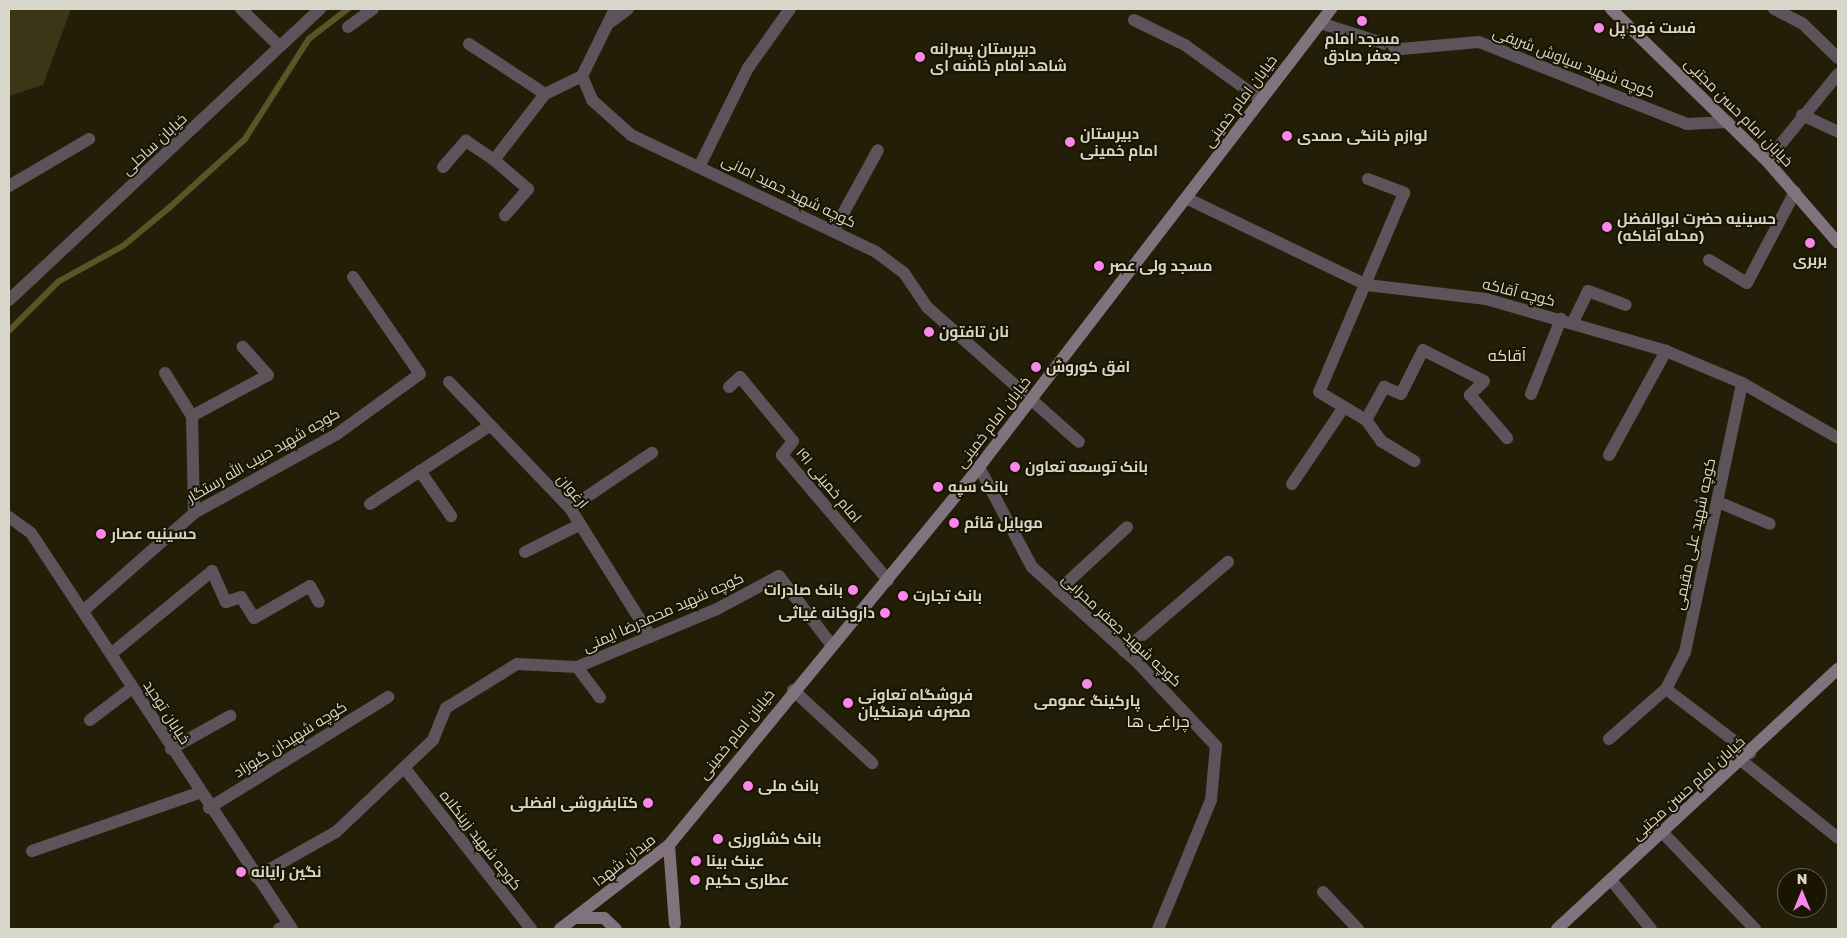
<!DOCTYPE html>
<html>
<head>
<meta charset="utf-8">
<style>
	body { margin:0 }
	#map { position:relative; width:1847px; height:938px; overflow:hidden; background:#221e08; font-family:"Golos Text",Cairo,sans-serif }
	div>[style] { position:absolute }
	.green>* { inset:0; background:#3c3617 }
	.stream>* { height:5.5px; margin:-2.75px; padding:0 2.75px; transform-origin:2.75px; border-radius:2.75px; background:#5c5427 }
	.pedestrian>* { height:12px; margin:-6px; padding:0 6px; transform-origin:6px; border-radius:6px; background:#5d545b }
	.minor>* { height:12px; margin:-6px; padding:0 6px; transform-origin:6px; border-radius:6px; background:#5d545b }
	.tertiary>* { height:12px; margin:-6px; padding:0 6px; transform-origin:6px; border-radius:6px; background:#5d545b }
	.secondary>* { height:12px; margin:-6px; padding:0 6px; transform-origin:6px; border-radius:6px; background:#81727e }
	.dots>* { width:14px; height:14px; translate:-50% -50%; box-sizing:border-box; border:2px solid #191502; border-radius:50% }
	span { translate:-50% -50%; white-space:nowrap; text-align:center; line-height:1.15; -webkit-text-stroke:4px #191502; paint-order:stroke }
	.poi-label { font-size:15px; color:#d9d7ca; font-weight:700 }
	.left { translate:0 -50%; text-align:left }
	.right { translate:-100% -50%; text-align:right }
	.street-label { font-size:15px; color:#d9d7ca }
	.neighbourhood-label { font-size:16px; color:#e9e4c9 }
	.frame { position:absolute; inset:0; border:10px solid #d9d7ca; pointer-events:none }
	.north { position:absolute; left:1777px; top:868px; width:50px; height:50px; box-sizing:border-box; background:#191502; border:1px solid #666352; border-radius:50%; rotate:0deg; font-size:14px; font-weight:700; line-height:20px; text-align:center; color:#d9d7ca }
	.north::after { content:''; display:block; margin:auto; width:18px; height:22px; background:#f987e9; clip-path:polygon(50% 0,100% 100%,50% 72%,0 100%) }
</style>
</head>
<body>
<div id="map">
	<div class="green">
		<div style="clip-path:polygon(9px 9px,71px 9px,43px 85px,9px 96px)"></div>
	</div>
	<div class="stream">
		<div style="left:9px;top:331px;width:69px;rotate:-45deg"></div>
		<div style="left:58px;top:282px;width:74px;rotate:-29deg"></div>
		<div style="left:123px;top:246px;width:60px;rotate:-39.6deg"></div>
		<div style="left:169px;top:208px;width:103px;rotate:-42.2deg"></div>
		<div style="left:245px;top:139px;width:119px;rotate:-57.4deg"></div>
		<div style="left:309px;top:39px;width:49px;rotate:-37.6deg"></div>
	</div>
	<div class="pedestrian">
		<div style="left:348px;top:27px;width:31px;rotate:-36deg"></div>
	</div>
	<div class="minor">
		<div style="left:241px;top:9px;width:50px;rotate:44.2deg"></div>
		<div style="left:615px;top:9px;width:75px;rotate:116.2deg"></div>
		<div style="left:582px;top:76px;width:26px;rotate:67deg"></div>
		<div style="left:592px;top:100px;width:52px;rotate:41.9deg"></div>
		<div style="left:631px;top:135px;width:272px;rotate:25.5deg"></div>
		<div style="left:876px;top:252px;width:35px;rotate:37deg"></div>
		<div style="left:904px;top:273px;width:41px;rotate:55.9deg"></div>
		<div style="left:927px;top:307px;width:203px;rotate:41.6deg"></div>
		<div style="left:1774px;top:9px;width:31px;rotate:27deg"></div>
		<div style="left:1802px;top:23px;width:50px;rotate:44.2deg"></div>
		<div style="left:1134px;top:20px;width:57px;rotate:26.1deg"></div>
		<div style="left:1185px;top:45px;width:94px;rotate:35.9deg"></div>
		<div style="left:612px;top:21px;width:20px;rotate:-37deg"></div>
		<div style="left:1320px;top:23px;width:85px;rotate:17.8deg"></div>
		<div style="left:1401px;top:49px;width:78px;rotate:-5.1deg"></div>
		<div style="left:1479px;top:42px;width:224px;rotate:21.5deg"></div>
		<div style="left:1687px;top:124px;width:41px;rotate:-2.8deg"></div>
		<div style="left:469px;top:44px;width:91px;rotate:33.3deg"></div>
		<div style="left:545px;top:94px;width:41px;rotate:-25.9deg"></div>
		<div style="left:1802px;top:115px;width:40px;rotate:25deg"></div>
		<div style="left:494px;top:160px;width:83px;rotate:-52.3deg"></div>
		<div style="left:1767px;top:161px;width:112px;rotate:-50.8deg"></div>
		<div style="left:700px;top:165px;width:108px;rotate:-63.7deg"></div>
		<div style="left:748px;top:68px;width:72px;rotate:-54.6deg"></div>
		<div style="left:443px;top:167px;width:35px;rotate:-49deg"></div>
		<div style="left:466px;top:141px;width:34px;rotate:34deg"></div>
		<div style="left:494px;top:160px;width:45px;rotate:40.5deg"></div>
		<div style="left:528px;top:189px;width:35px;rotate:131deg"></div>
		<div style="left:1368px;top:179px;width:39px;rotate:21deg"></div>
		<div style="left:1404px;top:193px;width:216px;rotate:113.1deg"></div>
		<div style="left:1319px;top:392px;width:55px;rotate:30.8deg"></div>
		<div style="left:1366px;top:420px;width:26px;rotate:54deg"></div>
		<div style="left:1381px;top:441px;width:39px;rotate:31deg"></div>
		<div style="left:9px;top:186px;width:93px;rotate:-30.4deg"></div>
		<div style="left:1186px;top:198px;width:201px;rotate:25.7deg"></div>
		<div style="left:1367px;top:285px;width:120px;rotate:6.7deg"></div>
		<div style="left:1486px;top:299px;width:187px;rotate:16.1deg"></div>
		<div style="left:1666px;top:351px;width:82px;rotate:22.8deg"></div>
		<div style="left:1742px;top:383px;width:111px;rotate:29.8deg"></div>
		<div style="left:834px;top:230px;width:91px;rotate:-61.2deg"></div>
		<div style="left:1709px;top:260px;width:44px;rotate:31.2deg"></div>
		<div style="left:1747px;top:283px;width:103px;rotate:-62.2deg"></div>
		<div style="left:1573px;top:322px;width:34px;rotate:-64deg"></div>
		<div style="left:1588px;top:291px;width:40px;rotate:20.2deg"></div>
		<div style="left:165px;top:373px;width:51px;rotate:57.9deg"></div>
		<div style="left:192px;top:416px;width:97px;rotate:88.8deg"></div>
		<div style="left:449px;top:382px;width:175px;rotate:46.2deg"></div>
		<div style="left:570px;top:508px;width:152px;rotate:57.9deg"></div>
		<div style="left:729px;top:387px;width:15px;rotate:-42deg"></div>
		<div style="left:740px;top:377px;width:83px;rotate:50.4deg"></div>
		<div style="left:793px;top:441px;width:18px;rotate:128deg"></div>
		<div style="left:782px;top:455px;width:164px;rotate:49.7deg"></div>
		<div style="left:1531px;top:394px;width:81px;rotate:-68.2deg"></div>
		<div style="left:192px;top:416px;width:86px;rotate:-28.3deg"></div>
		<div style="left:268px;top:375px;width:38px;rotate:-132deg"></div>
		<div style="left:1366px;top:420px;width:38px;rotate:-61deg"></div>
		<div style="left:1384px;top:387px;width:18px;rotate:22deg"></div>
		<div style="left:1401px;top:394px;width:49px;rotate:-63.4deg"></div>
		<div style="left:1423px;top:350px;width:68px;rotate:26.9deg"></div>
		<div style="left:1484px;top:381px;width:20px;rotate:135deg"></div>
		<div style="left:1470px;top:395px;width:57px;rotate:49.3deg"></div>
		<div style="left:1609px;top:455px;width:119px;rotate:-61.3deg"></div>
		<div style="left:979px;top:467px;width:113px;rotate:62.1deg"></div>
		<div style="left:1032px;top:567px;width:139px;rotate:42.1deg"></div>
		<div style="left:1135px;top:660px;width:118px;rotate:46.7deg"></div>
		<div style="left:1216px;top:746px;width:54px;rotate:95.3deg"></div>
		<div style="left:1211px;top:800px;width:139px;rotate:112.3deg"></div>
		<div style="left:420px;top:471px;width:55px;rotate:55.4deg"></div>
		<div style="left:1292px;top:484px;width:93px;rotate:-56deg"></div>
		<div style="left:1718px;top:502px;width:56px;rotate:22.9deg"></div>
		<div style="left:370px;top:504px;width:142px;rotate:-33.2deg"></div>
		<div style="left:570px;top:508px;width:99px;rotate:-33.9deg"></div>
		<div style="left:525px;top:552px;width:60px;rotate:-26.6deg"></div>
		<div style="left:1058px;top:591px;width:94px;rotate:-42.8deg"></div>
		<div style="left:83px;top:611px;width:148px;rotate:-41.4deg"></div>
		<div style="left:194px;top:513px;width:163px;rotate:-28.9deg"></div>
		<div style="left:337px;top:434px;width:102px;rotate:-35.9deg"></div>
		<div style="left:420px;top:374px;width:118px;rotate:-124.6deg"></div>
		<div style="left:1124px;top:651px;width:137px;rotate:-40.6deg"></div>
		<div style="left:111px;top:654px;width:131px;rotate:-39.4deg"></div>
		<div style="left:212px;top:571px;width:34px;rotate:66deg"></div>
		<div style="left:226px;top:602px;width:16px;rotate:-18deg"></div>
		<div style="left:241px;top:597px;width:25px;rotate:58deg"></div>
		<div style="left:254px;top:618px;width:64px;rotate:-29.7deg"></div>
		<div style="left:310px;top:586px;width:18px;rotate:61deg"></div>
		<div style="left:577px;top:667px;width:38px;rotate:53deg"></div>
		<div style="left:1666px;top:689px;width:106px;rotate:37.3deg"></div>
		<div style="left:793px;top:690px;width:108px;rotate:42.7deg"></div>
		<div style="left:90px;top:720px;width:53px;rotate:-37.3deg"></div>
		<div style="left:1609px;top:739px;width:76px;rotate:-41.3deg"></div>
		<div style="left:1666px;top:689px;width:42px;rotate:-62.8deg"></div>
		<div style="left:1685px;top:652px;width:275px;rotate:-78deg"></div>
		<div style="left:171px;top:749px;width:68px;rotate:-29.2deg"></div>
		<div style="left:1742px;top:761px;width:123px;rotate:38.7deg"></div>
		<div style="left:406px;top:770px;width:202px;rotate:51.8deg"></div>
		<div style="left:209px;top:808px;width:211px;rotate:-31.8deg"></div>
		<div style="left:1663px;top:833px;width:133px;rotate:46.2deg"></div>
		<div style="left:32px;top:851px;width:177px;rotate:-19.2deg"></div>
		<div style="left:256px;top:877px;width:92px;rotate:-29.4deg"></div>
		<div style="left:336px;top:832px;width:134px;rotate:-43.5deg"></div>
		<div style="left:433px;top:740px;width:35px;rotate:-68deg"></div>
		<div style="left:446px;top:708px;width:84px;rotate:-31.8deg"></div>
		<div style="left:517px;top:664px;width:60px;rotate:2.9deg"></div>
		<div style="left:577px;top:667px;width:152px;rotate:-22.5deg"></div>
		<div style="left:717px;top:609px;width:70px;rotate:-28deg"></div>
		<div style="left:779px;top:576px;width:84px;rotate:52.7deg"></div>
		<div style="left:1611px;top:880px;width:63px;rotate:50.8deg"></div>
		<div style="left:1323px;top:892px;width:51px;rotate:46.6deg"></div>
		<div style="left:279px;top:929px;width:10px;rotate:-24deg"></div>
	</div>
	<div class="tertiary">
		<div style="left:9px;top:300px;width:426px;rotate:-43.1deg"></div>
		<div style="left:9px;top:517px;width:27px;rotate:36deg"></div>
		<div style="left:31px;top:533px;width:474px;rotate:56.6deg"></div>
	</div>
	<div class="secondary">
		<div style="left:1611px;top:9px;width:218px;rotate:44.3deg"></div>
		<div style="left:1767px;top:161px;width:108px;rotate:49.1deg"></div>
		<div style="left:669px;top:845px;width:79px;rotate:85.7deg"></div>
		<div style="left:576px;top:918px;width:28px"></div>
		<div style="left:604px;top:918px;width:16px;rotate:43deg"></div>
		<div style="left:560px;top:929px;width:138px;rotate:-37.6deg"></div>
		<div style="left:669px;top:845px;width:489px;rotate:-50.6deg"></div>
		<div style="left:979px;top:467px;width:578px;rotate:-52.46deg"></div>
		<div style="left:1557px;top:929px;width:383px;rotate:-42.8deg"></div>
	</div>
	<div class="dots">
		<div style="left:1362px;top:21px;background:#f987e9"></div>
		<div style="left:1599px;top:28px;background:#f987e9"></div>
		<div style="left:920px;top:57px;background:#f987e9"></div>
		<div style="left:1287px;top:136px;background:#f987e9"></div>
		<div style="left:1070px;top:142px;background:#f987e9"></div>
		<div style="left:1607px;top:227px;background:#f987e9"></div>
		<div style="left:1810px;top:243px;background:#f987e9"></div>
		<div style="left:1099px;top:266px;background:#f987e9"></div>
		<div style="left:929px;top:332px;background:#f987e9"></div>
		<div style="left:1036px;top:367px;background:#f987e9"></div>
		<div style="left:1015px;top:467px;background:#f987e9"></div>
		<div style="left:938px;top:487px;background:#f987e9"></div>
		<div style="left:954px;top:523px;background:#f987e9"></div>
		<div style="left:101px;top:534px;background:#f987e9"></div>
		<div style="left:853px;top:590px;background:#f987e9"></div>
		<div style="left:903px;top:596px;background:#f987e9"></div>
		<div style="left:885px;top:613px;background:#f987e9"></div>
		<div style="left:1087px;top:684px;background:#f987e9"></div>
		<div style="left:848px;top:703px;background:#f987e9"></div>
		<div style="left:748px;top:786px;background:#f987e9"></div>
		<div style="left:648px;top:803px;background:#f987e9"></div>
		<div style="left:718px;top:839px;background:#f987e9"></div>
		<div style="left:696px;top:861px;background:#f987e9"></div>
		<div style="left:241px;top:872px;background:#f987e9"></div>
		<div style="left:695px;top:880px;background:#f987e9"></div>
	</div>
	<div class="poi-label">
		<span class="left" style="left:1609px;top:28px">فست فود پل</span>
		<span style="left:1362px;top:47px">مسجد امام<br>جعفر صادق</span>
		<span class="left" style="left:930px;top:57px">دبیرستان پسرانه<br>شاهد امام خامنه ای</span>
		<span class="left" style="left:1080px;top:142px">دبیرستان<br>امام خمینی</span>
		<span class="left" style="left:1297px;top:136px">لوازم خانگی صمدی</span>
		<span class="left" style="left:1617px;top:227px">حسینیه حضرت ابوالفضل<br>(محله آقاکه)</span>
		<span style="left:1810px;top:260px">بربری</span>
		<span class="left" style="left:1109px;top:266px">مسجد ولی عصر</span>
		<span class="left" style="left:939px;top:332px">نان تافتون</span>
		<span class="left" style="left:1046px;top:367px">افق کوروش</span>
		<span class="left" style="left:1025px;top:467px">بانک توسعه تعاون</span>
		<span class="left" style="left:948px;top:487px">بانک سپه</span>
		<span class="left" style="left:964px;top:523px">موبایل قائم</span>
		<span class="left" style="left:111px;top:534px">حسینیه عصار</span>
		<span class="right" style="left:843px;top:590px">بانک صادرات</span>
		<span class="left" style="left:913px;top:596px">بانک تجارت</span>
		<span class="right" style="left:875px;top:613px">داروخانه غیاثی</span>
		<span class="left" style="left:858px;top:703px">فروشگاه تعاونی<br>مصرف فرهنگیان</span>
		<span style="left:1087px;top:701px">پارکینگ عمومی</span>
		<span class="left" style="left:758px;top:786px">بانک ملی</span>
		<span class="right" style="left:638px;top:803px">کتابفروشی افضلی</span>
		<span class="left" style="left:728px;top:839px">بانک کشاورزی</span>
		<span class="left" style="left:706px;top:861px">عینک بینا</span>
		<span class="left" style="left:251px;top:872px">نگين رايانه</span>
		<span class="left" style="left:705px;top:880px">عطاری حکیم</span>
	</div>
	<div class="street-label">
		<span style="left:1574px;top:62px;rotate:21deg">کوچه شهید سیاوش شریفی</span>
		<span style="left:1240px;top:101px;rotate:-53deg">خیابان امام خمینی</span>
		<span style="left:1739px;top:112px;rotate:45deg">خیابان امام حسن مجتبی</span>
		<span style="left:154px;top:144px;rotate:-43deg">خیابان ساحلی</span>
		<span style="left:789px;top:191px;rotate:26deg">کوچه شهید حمید امانی</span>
		<span style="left:1519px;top:292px;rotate:14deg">کوچه آقاکه</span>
		<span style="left:993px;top:422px;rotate:-52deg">خیابان امام خمینی</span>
		<span style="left:263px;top:455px;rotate:-30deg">کوچه شهید حبیب الله رستگار</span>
		<span style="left:829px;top:485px;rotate:50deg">امام خمینی ۱۹۱</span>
		<span style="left:573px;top:491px;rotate:50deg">ارغوان</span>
		<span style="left:1694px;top:534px;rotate:-78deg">کوچه شهید علی مقیمی</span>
		<span style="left:663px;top:612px;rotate:-24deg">کوچه شهید محمدرضا ایمنی</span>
		<span style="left:1122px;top:630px;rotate:43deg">کوچه شهید جعفر محرابی</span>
		<span style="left:167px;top:712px;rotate:57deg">خیابان توحید</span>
		<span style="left:736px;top:734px;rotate:-51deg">خیابان امام خمینی</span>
		<span style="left:290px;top:739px;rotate:-32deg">کوچه شهیدان گیوزاد</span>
		<span style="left:1688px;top:788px;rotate:-42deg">خیابان امام حسن مجتبی</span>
		<span style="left:481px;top:840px;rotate:52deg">کوچه شهید زرینکلاه</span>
		<span style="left:624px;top:860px;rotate:-38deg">میدان شهدا</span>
	</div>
	<div class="neighbourhood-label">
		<span style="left:1507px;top:355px">آقاکه</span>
		<span style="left:1158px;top:721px">چراغی ها</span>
	</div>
	<div class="frame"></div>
	<div class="north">N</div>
</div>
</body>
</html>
